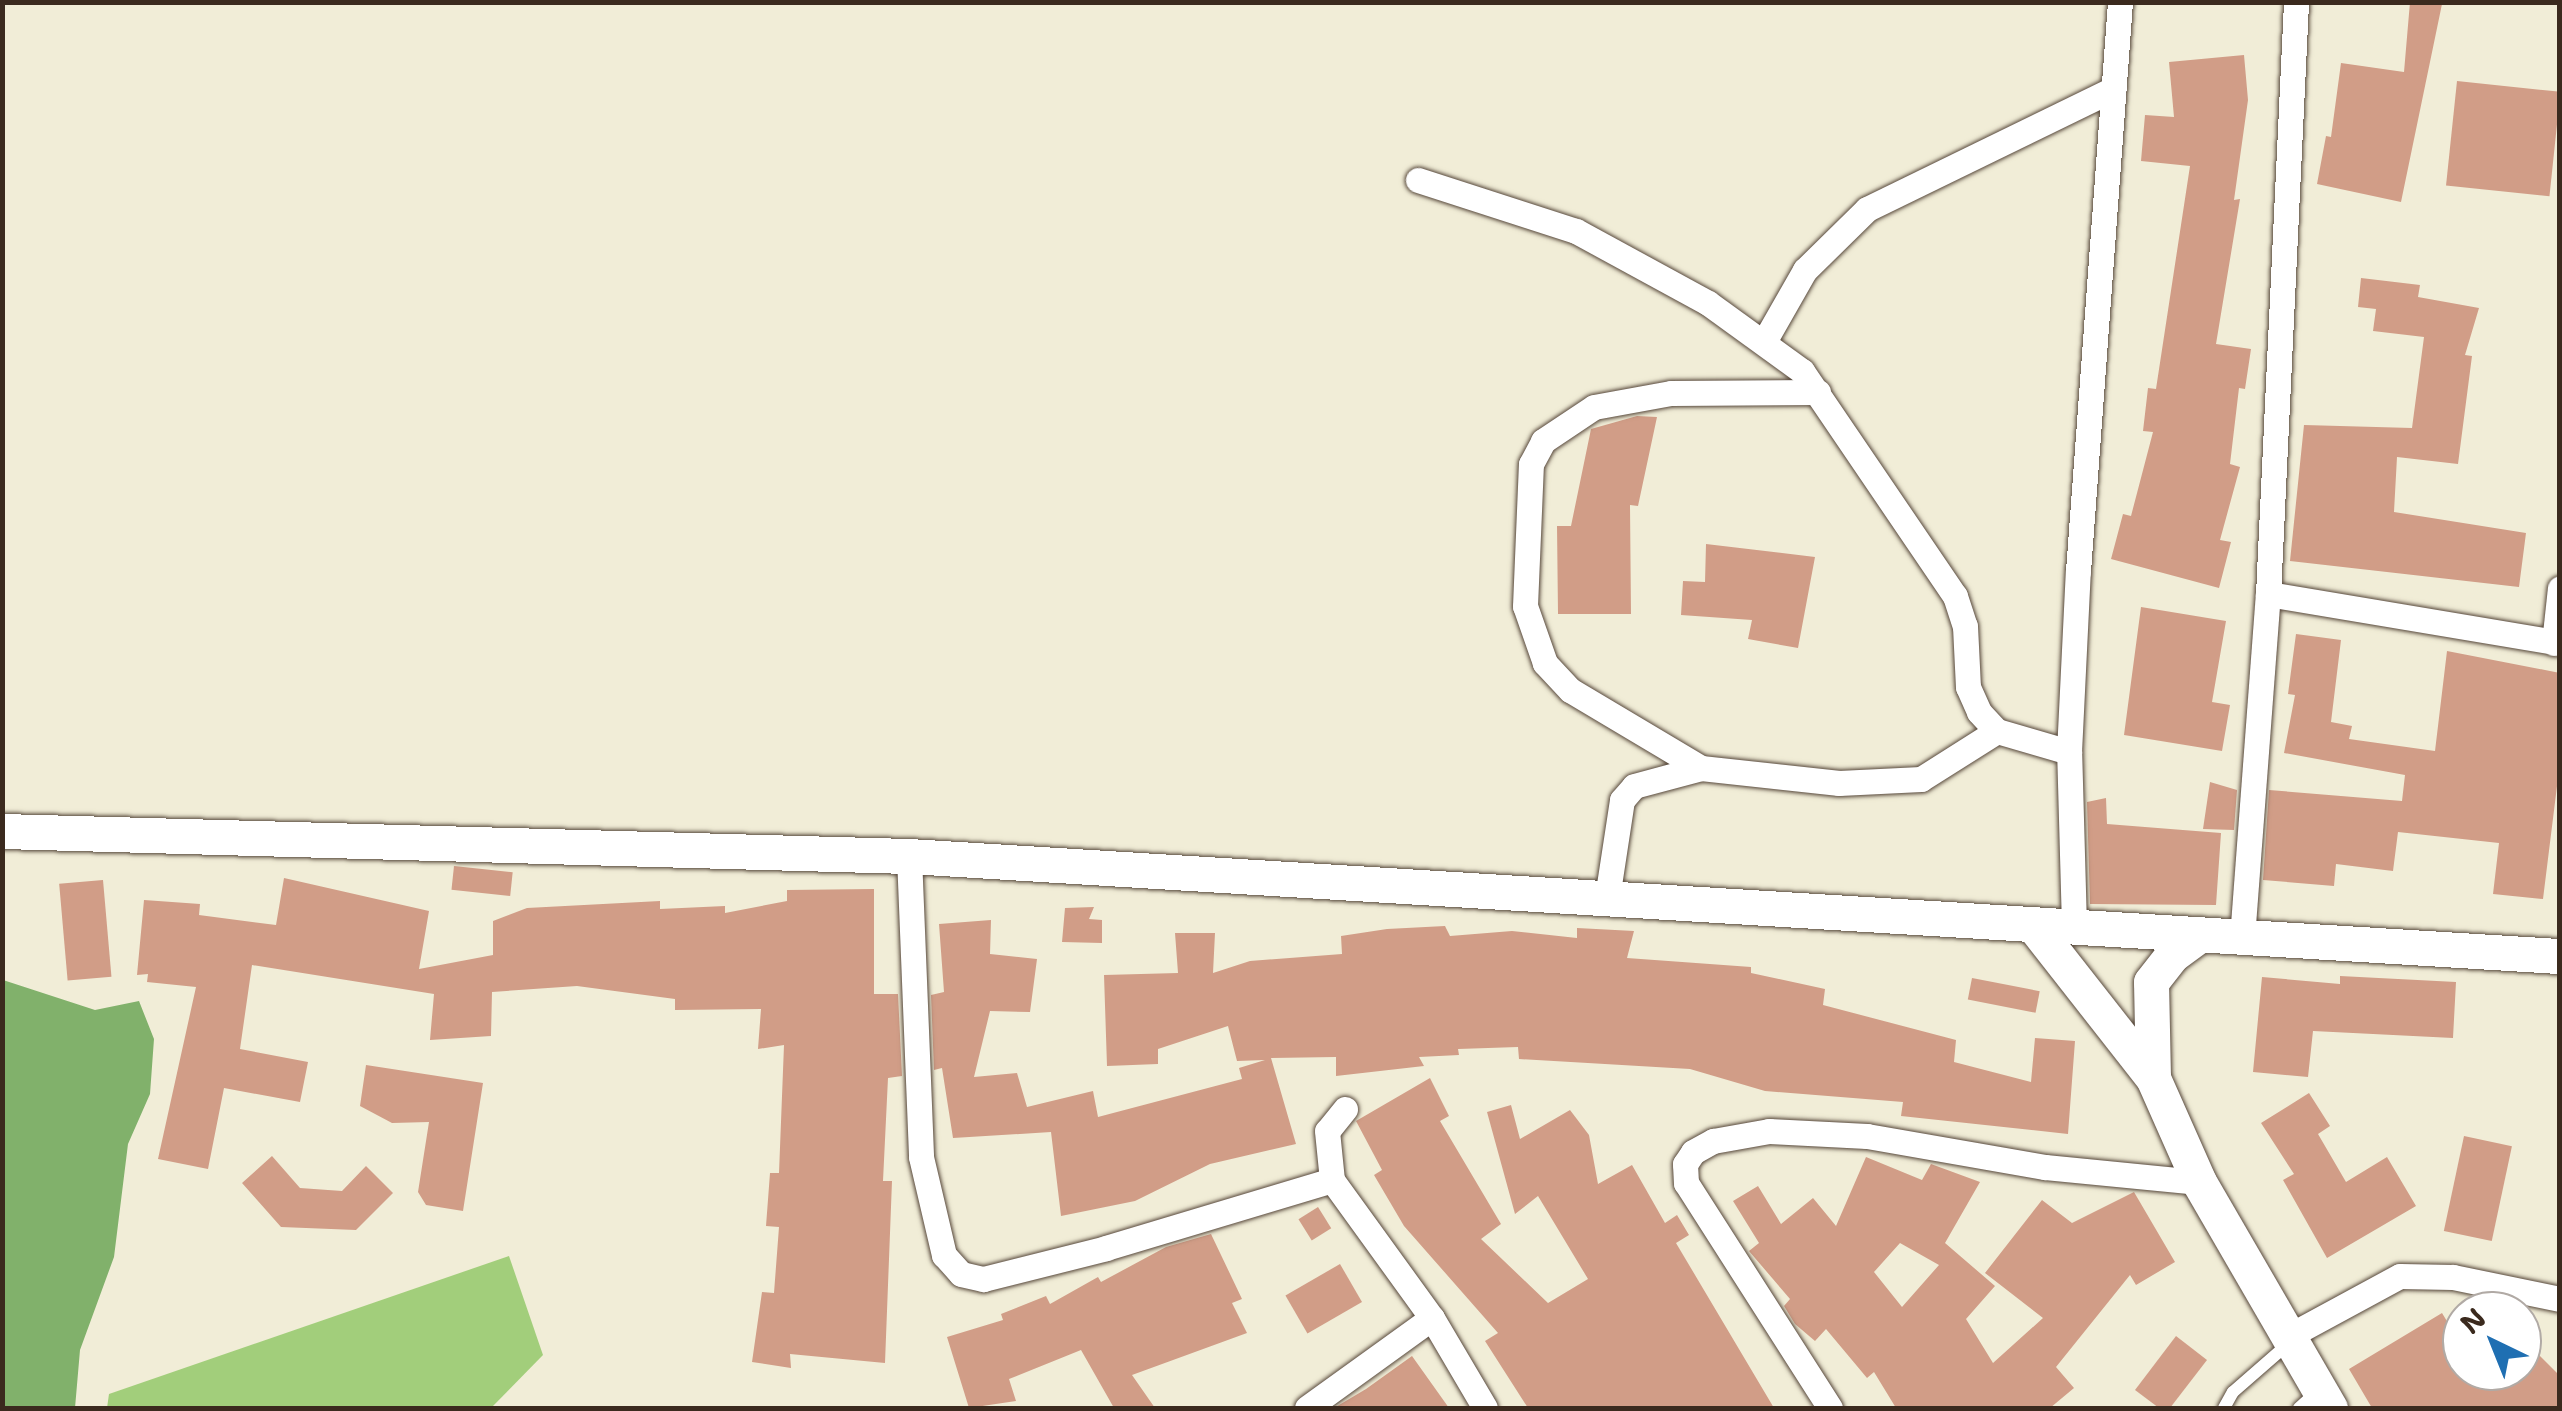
<!DOCTYPE html>
<html>
<head>
<meta charset="utf-8">
<style>
	body { margin:0 }
	#map { position:relative; width:2562px; height:1411px; overflow:hidden; background:#f1edd7; font-family:"Shantell Sans",sans-serif }
	div>[style] { position:absolute }
	.green>* { inset:0; background:#a2ce7b }
	.forest>* { inset:0; background:#81b16b }
	.building>* { inset:0; background:#d19d87; transform-origin:0 0 }
	.roads { filter:drop-shadow(0 0 2px #56473a) drop-shadow(0 0 2px #56473a) }
	.lane>* { height:12px; margin:-6px; padding:0 6px; transform-origin:6px; border-radius:6px; background:#fff }
	.street>* { height:25px; margin:-12.5px; padding:0 12.5px; transform-origin:12.5px; border-radius:12.5px; background:#fff }
	.secondary>* { height:35px; margin:-17.5px; padding:0 17.5px; transform-origin:17.5px; border-radius:17.5px; background:#fff }
	span { translate:-50% -50%; white-space:nowrap; text-align:center; line-height:1.15; -webkit-text-stroke:10px #fff; paint-order:stroke }
	.frame { position:absolute; inset:0; border:5px solid #3b2a1e; pointer-events:none }
	.north { position:absolute; left:2442px; top:1291px; width:100px; height:100px; box-sizing:border-box; background:#fff; border:2px solid #b1aaa5; border-radius:50%; rotate:317deg; font-size:28px; font-weight:700; line-height:40px; text-align:center; color:#3b2a1e }
	.north::after { content:''; display:block; margin:auto; width:35px; height:45px; background:#1f6fb2; clip-path:polygon(50% 0,100% 100%,50% 72%,0 100%) }
</style>
</head>
<body>
<div id="map">
	<div class="green">
		<div style="clip-path:polygon(509px 1256px,543px 1355px,491px 1408px,107px 1408px,109px 1394px)"></div>
	</div>
	<div class="forest">
		<div style="clip-path:polygon(3px 980px,95px 1010px,139px 1001px,154px 1039px,150px 1094px,128px 1144px,114px 1257px,80px 1350px,75px 1408px,3px 1408px)"></div>
	</div>
	<div class="building">
		<div style="clip-path:polygon(2410px 2px,2442px 4px,2401px 202px,2317px 184px,2326px 136px,2331px 137px,2341px 63px,2404px 72px)"></div>
		<div style="clip-path:polygon(2244px 55px,2248px 100px,2234px 200px,2240px 199px,2216px 344px,2251px 349px,2245px 389px,2239px 388px,2230px 464px,2240px 467px,2220px 540px,2231px 542px,2219px 588px,2111px 559px,2123px 514px,2131px 516px,2153px 432px,2143px 431px,2148px 388px,2156px 389px,2190px 166px,2141px 161px,2145px 115px,2174px 117px,2169px 62px)"></div>
		<div style="left:2457px;top:81px;width:104px;height:105px;rotate:6deg"></div>
		<div style="clip-path:polygon(2361px 278px,2420px 285px,2418px 297px,2479px 308px,2465px 355px,2472px 356px,2458px 464px,2397px 457px,2394px 512px,2526px 533px,2519px 587px,2290px 561px,2304px 425px,2412px 428px,2424px 337px,2373px 331px,2376px 309px,2358px 307px)"></div>
		<div style="clip-path:polygon(1637px 416px,1657px 417px,1638px 506px,1630px 505px,1631px 614px,1558px 614px,1557px 526px,1571px 526px,1591px 429px)"></div>
		<div style="clip-path:polygon(1706px 544px,1815px 557px,1798px 648px,1748px 639px,1752px 620px,1681px 615px,1683px 581px,1705px 582px)"></div>
		<div style="clip-path:polygon(2141px 607px,2226px 621px,2212px 702px,2230px 705px,2222px 751px,2124px 735px)"></div>
		<div style="clip-path:polygon(2296px 634px,2341px 640px,2331px 722px,2352px 726px,2349px 739px,2435px 751px,2447px 651px,2560px 673px,2560px 762px,2543px 899px,2493px 894px,2499px 843px,2398px 832px,2393px 871px,2336px 864px,2334px 886px,2263px 880px,2269px 790px,2402px 801px,2405px 775px,2284px 753px,2295px 695px,2288px 694px)"></div>
		<div style="clip-path:polygon(2210px 782px,2237px 790px,2234px 830px,2203px 829px)"></div>
		<div style="clip-path:polygon(2106px 798px,2107px 824px,2221px 833px,2216px 905px,2090px 904px,2087px 802px)"></div>
		<div style="left:454px;top:866px;width:59px;height:24px;rotate:6deg"></div>
		<div style="clip-path:polygon(284px 878px,429px 911px,419px 969px,493px 955px,493px 921px,527px 908px,660px 901px,660px 909px,725px 906px,725px 913px,787px 901px,787px 890px,874px 889px,874px 994px,898px 994px,902px 1076px,888px 1078px,883px 1181px,892px 1181px,885px 1363px,790px 1354px,791px 1368px,752px 1362px,762px 1292px,774px 1293px,779px 1227px,766px 1226px,770px 1173px,779px 1173px,784px 1045px,758px 1049px,761px 1009px,675px 1010px,675px 999px,577px 986px,492px 992px,491px 1036px,430px 1040px,434px 994px,252px 965px,240px 1049px,308px 1062px,300px 1102px,224px 1088px,208px 1169px,158px 1159px,196px 987px,147px 982px,148px 974px,137px 975px,144px 900px,200px 904px,199px 915px,276px 925px)"></div>
		<div style="left:103px;top:880px;width:97px;height:44px;rotate:85deg"></div>
		<div style="clip-path:polygon(1094px 907px,1089px 919px,1102px 920px,1102px 943px,1062px 942px,1065px 908px)"></div>
		<div style="clip-path:polygon(991px 920px,990px 954px,1037px 959px,1030px 1012px,990px 1011px,974px 1077px,1017px 1073px,1027px 1107px,1093px 1091px,1098px 1117px,1242px 1079px,1239px 1068px,1265px 1060px,1237px 1061px,1228px 1026px,1158px 1049px,1158px 1064px,1107px 1066px,1104px 975px,1178px 973px,1175px 933px,1215px 933px,1213px 973px,1250px 961px,1342px 954px,1341px 936px,1387px 929px,1445px 926px,1450px 936px,1512px 931px,1577px 938px,1577px 928px,1634px 931px,1627px 958px,1751px 967px,1751px 973px,1825px 989px,1823px 1005px,1956px 1040px,1954px 1062px,2031px 1082px,2035px 1038px,2075px 1041px,2068px 1134px,1901px 1116px,1903px 1102px,1765px 1091px,1690px 1069px,1519px 1059px,1518px 1047px,1458px 1049px,1459px 1055px,1419px 1057px,1424px 1066px,1336px 1076px,1336px 1057px,1271px 1058px,1296px 1144px,1210px 1164px,1135px 1201px,1061px 1216px,1051px 1132px,953px 1138px,942px 1068px,934px 1070px,931px 995px,944px 992px,939px 924px)"></div>
		<div style="clip-path:polygon(2340px 976px,2456px 982px,2453px 1038px,2313px 1031px,2308px 1077px,2253px 1072px,2262px 977px,2340px 984px)"></div>
		<div style="left:1972px;top:978px;width:69px;height:22px;rotate:11deg"></div>
		<div style="clip-path:polygon(366px 1065px,483px 1083px,463px 1211px,426px 1205px,418px 1192px,429px 1122px,392px 1123px,360px 1106px)"></div>
		<div style="clip-path:polygon(1430px 1078px,1449px 1116px,1440px 1121px,1501px 1224px,1481px 1239px,1548px 1303px,1588px 1279px,1538px 1196px,1515px 1214px,1487px 1112px,1511px 1105px,1520px 1139px,1570px 1110px,1589px 1135px,1598px 1184px,1632px 1165px,1665px 1223px,1677px 1215px,1689px 1235px,1676px 1243px,1774px 1408px,1528px 1408px,1485px 1341px,1498px 1333px,1404px 1226px,1374px 1175px,1382px 1170px,1356px 1121px)"></div>
		<div style="clip-path:polygon(2309px 1093px,2330px 1126px,2318px 1134px,2346px 1182px,2387px 1157px,2416px 1206px,2327px 1258px,2283px 1180px,2294px 1174px,2261px 1123px)"></div>
		<div style="left:2464px;top:1136px;width:49px;height:97px;rotate:12deg"></div>
		<div style="clip-path:polygon(272px 1156px,300px 1188px,342px 1191px,366px 1166px,393px 1193px,356px 1230px,281px 1227px,242px 1183px)"></div>
		<div style="clip-path:polygon(evenodd,1866px 1157px,1922px 1180px,1931px 1164px,1980px 1182px,1945px 1243px,1995px 1286px,1966px 1319px,1993px 1363px,2043px 1318px,1985px 1273px,2042px 1200px,2072px 1223px,2134px 1192px,2175px 1262px,2136px 1285px,2130px 1275px,2056px 1367px,2074px 1388px,2050px 1408px,1896px 1408px,1874px 1372px,1867px 1378px,1826px 1329px,1815px 1341px,1795px 1324px,1784px 1306px,1790px 1299px,1749px 1251px,1759px 1243px,1733px 1201px,1758px 1186px,1781px 1224px,1813px 1198px,1836px 1226px,1866px 1157px,1900px 1243px,1939px 1265px,1902px 1307px,1874px 1272px,1900px 1243px)"></div>
		<div style="left:1318px;top:1207px;width:25px;height:23px;rotate:58deg"></div>
		<div style="clip-path:polygon(1211px 1234px,1242px 1299px,1232px 1303px,1247px 1333px,1132px 1375px,1155px 1408px,1114px 1408px,1081px 1350px,1009px 1379px,1016px 1401px,969px 1408px,947px 1337px,1003px 1320px,1001px 1314px,1046px 1296px,1050px 1304px,1098px 1277px,1101px 1282px,1166px 1247px)"></div>
		<div style="left:1340px;top:1264px;width:44px;height:63px;rotate:60deg"></div>
		<div style="clip-path:polygon(2442px 1313px,2462px 1346px,2462px 1371px,2522px 1371px,2522px 1338px,2560px 1376px,2560px 1408px,2372px 1408px,2349px 1369px)"></div>
		<div style="clip-path:polygon(2176px 1336px,2207px 1360px,2170px 1408px,2159px 1408px,2135px 1390px)"></div>
		<div style="clip-path:polygon(1412px 1356px,1449px 1408px,1334px 1408px,1366px 1389px)"></div>
	</div>
	<div class="roads">
		<div class="lane">
			<div style="left:2224px;top:1408px;width:18px;rotate:-61deg"></div>
			<div style="left:2233px;top:1392px;width:73px;rotate:-41.1deg"></div>
			<div style="left:2299px;top:1408px;width:24px;rotate:-42deg"></div>
		</div>
		<div class="street">
			<div style="left:1418px;top:180px;width:166px;rotate:17.9deg"></div>
			<div style="left:1576px;top:231px;width:150px;rotate:28.6deg"></div>
			<div style="left:1708px;top:303px;width:116px;rotate:35.9deg"></div>
			<div style="left:1802px;top:371px;width:272px;rotate:55.8deg"></div>
			<div style="left:1955px;top:596px;width:32px;rotate:72deg"></div>
			<div style="left:1965px;top:626px;width:61px;rotate:87.2deg"></div>
			<div style="left:1968px;top:687px;width:27px;rotate:66deg"></div>
			<div style="left:1979px;top:712px;width:26px;rotate:47deg"></div>
			<div style="left:1997px;top:731px;width:75px;rotate:16.3deg"></div>
			<div style="left:1765px;top:340px;width:81px;rotate:-60.3deg"></div>
			<div style="left:1805px;top:270px;width:87px;rotate:-44.5deg"></div>
			<div style="left:1867px;top:209px;width:274px;rotate:-26deg"></div>
			<div style="left:2268px;top:594px;width:593px;rotate:-87.29deg"></div>
			<div style="left:2554px;top:643px;width:55px;rotate:-83.8deg"></div>
			<div style="left:1701px;top:768px;width:152px;rotate:-149.2deg"></div>
			<div style="left:1570px;top:690px;width:37px;rotate:-133deg"></div>
			<div style="left:1545px;top:663px;width:60px;rotate:-109.3deg"></div>
			<div style="left:1525px;top:606px;width:142px;rotate:-87.6deg"></div>
			<div style="left:1531px;top:464px;width:26px;rotate:-62deg"></div>
			<div style="left:1543px;top:441px;width:61px;rotate:-33.7deg"></div>
			<div style="left:1594px;top:407px;width:78px;rotate:-10.3deg"></div>
			<div style="left:1671px;top:393px;width:147px;rotate:-0.4deg"></div>
			<div style="left:909px;top:856px;width:301px;rotate:87.7deg"></div>
			<div style="left:921px;top:1157px;width:101px;rotate:76.8deg"></div>
			<div style="left:944px;top:1255px;width:25px;rotate:48deg"></div>
			<div style="left:961px;top:1274px;width:23px;rotate:13deg"></div>
			<div style="left:983px;top:1279px;width:127px;rotate:-14.1deg"></div>
			<div style="left:1106px;top:1248px;width:236px;rotate:-16.7deg"></div>
			<div style="left:1607px;top:898px;width:99px;rotate:-81.3deg"></div>
			<div style="left:1622px;top:800px;width:18px;rotate:-49deg"></div>
			<div style="left:1634px;top:786px;width:69px;rotate:-15deg"></div>
			<div style="left:1701px;top:768px;width:139px;rotate:6.2deg"></div>
			<div style="left:1839px;top:783px;width:82px;rotate:-2.8deg"></div>
			<div style="left:1921px;top:779px;width:90px;rotate:-32.3deg"></div>
			<div style="left:2074px;top:926px;width:174px;rotate:-91.6deg"></div>
			<div style="left:2069px;top:752px;width:181px;rotate:-87.2deg"></div>
			<div style="left:2078px;top:571px;width:571px;rotate:-85.78deg"></div>
			<div style="left:2242px;top:938px;width:345px;rotate:-85.7deg"></div>
			<div style="left:2268px;top:594px;width:296px;rotate:9.5deg"></div>
			<div style="left:1345px;top:1109px;width:28px;rotate:129deg"></div>
			<div style="left:1327px;top:1131px;width:49px;rotate:84.2deg"></div>
			<div style="left:1332px;top:1180px;width:170px;rotate:54.1deg"></div>
			<div style="left:1432px;top:1318px;width:104px;rotate:59.5deg"></div>
			<div style="left:2287px;top:1337px;width:128px;rotate:-28.4deg"></div>
			<div style="left:2400px;top:1276px;width:53px;rotate:1.1deg"></div>
			<div style="left:2453px;top:1277px;width:109px;rotate:11.6deg"></div>
			<div style="left:1307px;top:1408px;width:154px;rotate:-35.8deg"></div>
			<div style="left:1830px;top:1408px;width:267px;rotate:-122.6deg"></div>
			<div style="left:1686px;top:1183px;width:19px;rotate:-93deg"></div>
			<div style="left:1685px;top:1164px;width:14px;rotate:-56deg"></div>
			<div style="left:1693px;top:1152px;width:23px;rotate:-29deg"></div>
			<div style="left:1713px;top:1141px;width:57px;rotate:-10.1deg"></div>
			<div style="left:1769px;top:1131px;width:98px;rotate:2.9deg"></div>
			<div style="left:1867px;top:1136px;width:181px;rotate:9.9deg"></div>
			<div style="left:2045px;top:1167px;width:155px;rotate:5.6deg"></div>
		</div>
		<div class="secondary">
			<div style="left:2px;top:831px;width:907px;rotate:1.58deg"></div>
			<div style="left:909px;top:856px;width:1654px;rotate:3.47deg"></div>
			<div style="left:2033px;top:925px;width:194px;rotate:51.9deg"></div>
			<div style="left:2153px;top:1078px;width:114px;rotate:66.1deg"></div>
			<div style="left:2199px;top:1182px;width:261px;rotate:59.9deg"></div>
			<div style="left:2153px;top:1077px;width:95px;rotate:-91.2deg"></div>
			<div style="left:2151px;top:982px;width:34px;rotate:-52deg"></div>
			<div style="left:2172px;top:955px;width:32px;rotate:-36deg"></div>
		</div>
	</div>
	<div class="frame"></div>
	<div class="north">N</div>
</div>
</body>
</html>
